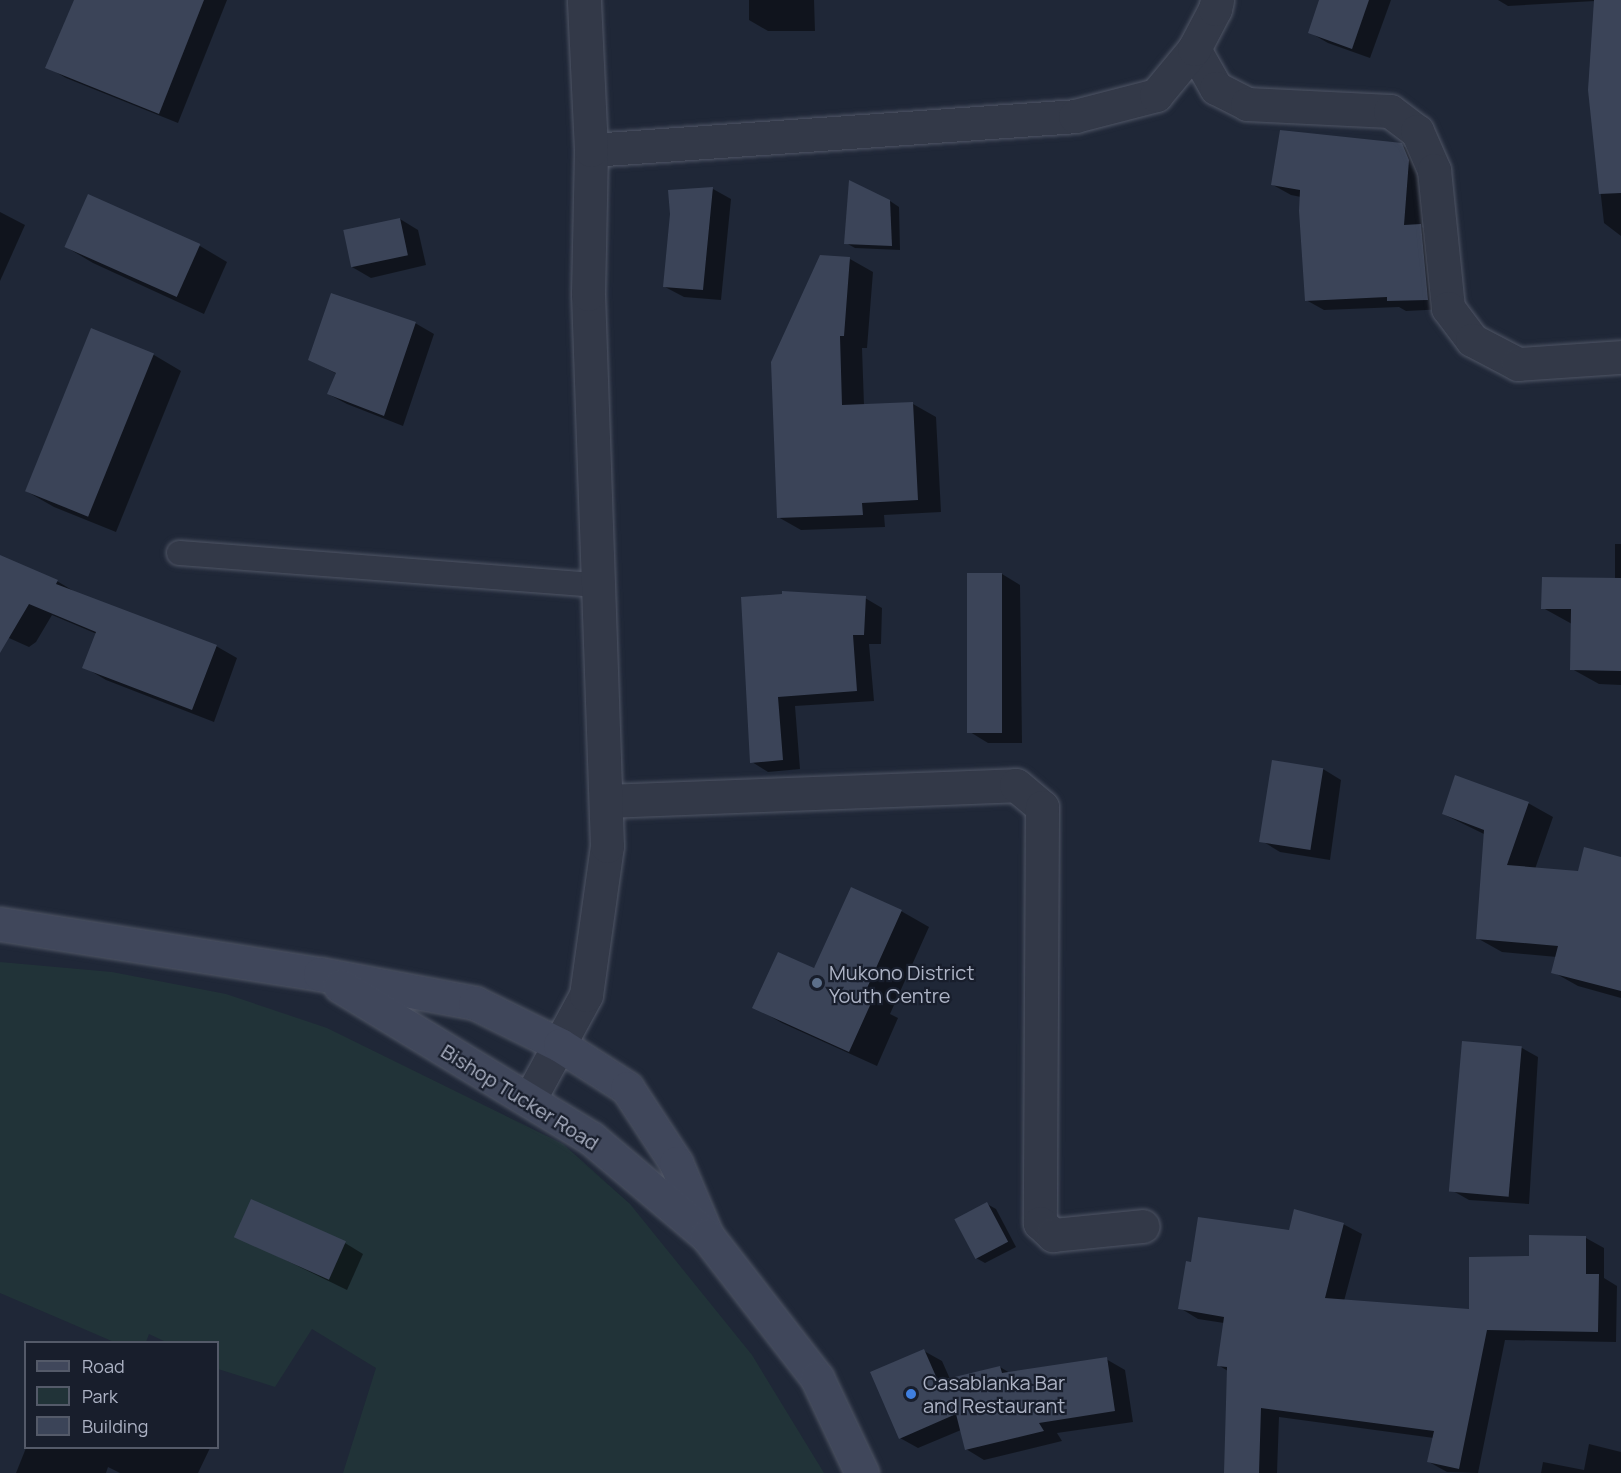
<!DOCTYPE html>
<html>
<head>
<meta charset="utf-8">
<style>
	body { margin:0 }
	#map { position:relative; width:1621px; height:1473px; overflow:hidden; background:#1f2737; font-family:Manrope,sans-serif }
	div>[style] { position:absolute }
	.green>* { inset:0; background:#213338 }
	.shadow>* { inset:0; background:#0007 }
	.building>* { inset:0; background:#3b4458; transform-origin:0 0 }
	.roads { filter:drop-shadow(0 0 2px #505666) drop-shadow(0 0 2px #505666) }
	.service>* { height:24px; margin:-12px; padding:0 12px; transform-origin:12px; border-radius:12px; background:#333948 }
	.minor>* { height:33px; margin:-16.5px; padding:0 16.5px; transform-origin:16.5px; border-radius:16.5px; background:#333948 }
	.secondary>* { height:33px; margin:-16.5px; padding:0 16.5px; transform-origin:16.5px; border-radius:16.5px; background:#40475b }
	.dots>* { width:16px; height:16px; translate:-50% -50%; box-sizing:border-box; border:3px solid #181e2c; border-radius:50% }
	span { translate:-50% -50%; white-space:nowrap; text-align:center; line-height:1.15; -webkit-text-stroke:4.5px #181e2c; paint-order:stroke }
	.poi-label { font-size:20px; color:#adb3c5 }
	.left { translate:0 -50%; text-align:left }
	.street-label { font-size:20px; color:#adb3c5 }
	.legend { position:absolute; left:24px; top:1341px; width:195px; height:108px; box-sizing:border-box; background:#181e2c; border:2px solid #545a69; margin:0; padding:8px 10px; list-style:none; font-size:18px; color:#adb3c5 }
	.legend li { display:flex; align-items:center; gap:12px; height:30px }
	.legend b { width:30px; border:2px solid #545a69 }
</style>
</head>
<body>
<div id="map">
	<div class="green">
		<div style="clip-path:polygon(0 962px,112px 972px,226px 994px,327px 1028px,563px 1144px,630px 1204px,752px 1355px,824px 1473px,343px 1473px,376px 1368px,312px 1329px,275px 1387px,218px 1369px,218px 1342px,166px 1342px,149px 1334px,146px 1342px,114px 1342px,0 1293px)"></div>
	</div>
	<div class="shadow">
		<div style="clip-path:polygon(75px 0,227px 0,178px 123px,66px 78px,47px 67px)"></div>
		<div style="clip-path:polygon(749px 0,814px 0,815px 31px,768px 31px,749px 20px)"></div>
		<div style="clip-path:polygon(1321px 0,1391px 0,1370px 58px,1328px 43px,1309px 32px)"></div>
		<div style="clip-path:polygon(1498px 0,1621px 0,1621px 236px,1604px 223px,1589px 90px,1595px 1px,1508px 6px)"></div>
		<div style="clip-path:polygon(1401px 145px,1420px 155px,1427px 171px,1422px 227px,1438px 236px,1446px 309px,1406px 311px,1399px 307px,1324px 310px,1306px 300px,1301px 197px,1291px 195px,1273px 185px)"></div>
		<div style="clip-path:polygon(713px 189px,731px 199px,721px 300px,684px 297px,665px 287px)"></div>
		<div style="clip-path:polygon(89px 196px,200px 246px,227px 262px,204px 314px,93px 263px,66px 247px)"></div>
		<div style="clip-path:polygon(890px 201px,899px 207px,900px 250px,855px 248px,846px 243px)"></div>
		<div style="clip-path:polygon(0 212px,25px 225px,0 281px)"></div>
		<div style="clip-path:polygon(400px 219px,418px 230px,426px 265px,371px 278px,352px 267px)"></div>
		<div style="clip-path:polygon(850px 259px,873px 272px,867px 348px,862px 348px,864px 405px,913px 404px,936px 417px,941px 512px,884px 515px,885px 527px,801px 530px,778px 517px)"></div>
		<div style="clip-path:polygon(415px 323px,434px 334px,403px 426px,347px 404px,328px 394px,337px 374px,310px 360px)"></div>
		<div style="clip-path:polygon(92px 330px,154px 355px,181px 371px,116px 532px,54px 507px,26px 491px)"></div>
		<div style="clip-path:polygon(1615px 544px,1621px 544px,1621px 685px,1599px 684px,1572px 669px,1572px 624px,1543px 608px,1615px 579px)"></div>
		<div style="clip-path:polygon(0 557px,57px 581px,80px 595px,216px 646px,237px 658px,214px 722px,106px 680px,84px 667px,97px 634px,52px 615px,36px 642px,29px 647px,0 634px)"></div>
		<div style="clip-path:polygon(1002px 574px,1020px 585px,1022px 743px,988px 743px,970px 732px)"></div>
		<div style="clip-path:polygon(743px 598px,865px 598px,882px 608px,881px 644px,869px 644px,874px 701px,795px 706px,800px 769px,768px 772px,752px 762px)"></div>
		<div style="clip-path:polygon(1274px 762px,1323px 769px,1341px 780px,1330px 860px,1280px 852px,1262px 841px)"></div>
		<div style="clip-path:polygon(1528px 803px,1553px 817px,1535px 869px,1579px 873px,1621px 858px,1621px 998px,1578px 986px,1553px 972px,1557px 957px,1502px 952px,1477px 938px,1486px 835px,1443px 814px)"></div>
		<div style="clip-path:polygon(901px 911px,929px 927px,890px 1014px,898px 1018px,877px 1066px,782px 1023px,754px 1007px)"></div>
		<div style="clip-path:polygon(1464px 1042px,1522px 1048px,1538px 1057px,1529px 1204px,1469px 1200px,1453px 1191px)"></div>
		<div style="clip-path:polygon(987px 1204px,996px 1209px,1016px 1247px,985px 1263px,976px 1258px)"></div>
		<div style="clip-path:polygon(1343px 1224px,1362px 1234px,1344px 1301px,1471px 1311px,1530px 1258px,1586px 1238px,1604px 1248px,1604px 1278px,1617px 1286px,1616px 1342px,1505px 1340px,1478px 1473px,1447px 1472px,1429px 1462px,1434px 1438px,1279px 1417px,1277px 1473px,1225px 1473px,1228px 1371px,1218px 1365px,1224px 1323px,1198px 1319px,1180px 1308px,1290px 1232px)"></div>
		<div style="clip-path:polygon(236px 1236px,345px 1243px,363px 1254px,347px 1290px)"></div>
		<div style="clip-path:polygon(924px 1351px,942px 1361px,950px 1379px,1000px 1367px,1010px 1373px,1106px 1359px,1125px 1370px,1133px 1422px,1057px 1433px,1062px 1441px,984px 1460px,966px 1449px,961px 1430px,918px 1448px,900px 1438px)"></div>
		<div style="clip-path:polygon(1589px 1444px,1621px 1452px,1621px 1473px,1541px 1473px,1543px 1462px,1584px 1470px)"></div>
		<div style="clip-path:polygon(26px 1448px,210px 1448px,198px 1473px,120px 1473px,108px 1467px,106px 1473px,16px 1473px)"></div>
	</div>
	<div class="building">
		<div style="clip-path:polygon(74px 0,204px 0,159px 114px,45px 68px)"></div>
		<div style="clip-path:polygon(1319px 0,1369px 0,1352px 49px,1308px 33px)"></div>
		<div style="clip-path:polygon(1594px 0,1621px 0,1621px 193px,1599px 194px,1588px 90px)"></div>
		<div style="clip-path:polygon(1280px 130px,1402px 143px,1409px 160px,1404px 225px,1421px 224px,1428px 300px,1387px 301px,1387px 297px,1305px 301px,1299px 211px,1300px 190px,1271px 185px)"></div>
		<div style="clip-path:polygon(849px 180px,890px 200px,892px 246px,844px 244px)"></div>
		<div style="clip-path:polygon(713px 187px,703px 290px,663px 287px,670px 214px,668px 190px)"></div>
		<div style="left:88px;top:194px;width:123px;height:58px;rotate:24deg"></div>
		<div style="left:400px;top:218px;width:38px;height:58px;rotate:78deg"></div>
		<div style="clip-path:polygon(820px 255px,850px 257px,844px 336px,840px 336px,842px 405px,913px 402px,918px 500px,862px 503px,863px 515px,777px 518px,771px 362px)"></div>
		<div style="clip-path:polygon(331px 293px,416px 322px,384px 416px,327px 394px,336px 373px,308px 360px)"></div>
		<div style="left:91px;top:328px;width:68px;height:176px;rotate:22deg"></div>
		<div style="clip-path:polygon(0 555px,58px 580px,56px 584px,217px 645px,192px 710px,82px 668px,96px 632px,29px 604px,0 653px)"></div>
		<div style="left:967px;top:573px;width:35px;height:160px"></div>
		<div style="clip-path:polygon(1542px 577px,1621px 578px,1621px 671px,1570px 670px,1571px 609px,1541px 609px)"></div>
		<div style="clip-path:polygon(782px 591px,866px 596px,864px 635px,853px 635px,857px 691px,778px 697px,783px 760px,750px 763px,741px 597px,782px 594px)"></div>
		<div style="left:1272px;top:760px;width:52px;height:83px;rotate:9deg"></div>
		<div style="clip-path:polygon(1455px 775px,1529px 802px,1507px 865px,1578px 871px,1584px 847px,1621px 857px,1621px 991px,1551px 973px,1558px 946px,1476px 939px,1484px 830px,1442px 814px)"></div>
		<div style="clip-path:polygon(851px 887px,902px 910px,863px 997px,872px 1001px,849px 1052px,752px 1008px,778px 952px,814px 968px)"></div>
		<div style="left:1462px;top:1041px;width:60px;height:151px;rotate:5deg"></div>
		<div style="left:251px;top:1199px;width:104px;height:42px;rotate:24deg"></div>
		<div style="left:987px;top:1202px;width:45px;height:37px;rotate:62deg"></div>
		<div style="clip-path:polygon(1294px 1209px,1344px 1223px,1325px 1298px,1469px 1309px,1469px 1257px,1529px 1256px,1529px 1235px,1586px 1236px,1586px 1274px,1599px 1274px,1598px 1332px,1487px 1330px,1459px 1469px,1427px 1462px,1434px 1431px,1261px 1408px,1259px 1473px,1224px 1473px,1227px 1367px,1217px 1366px,1224px 1317px,1178px 1309px,1186px 1261px,1191px 1262px,1198px 1217px,1289px 1230px)"></div>
		<div style="clip-path:polygon(924px 1349px,938px 1381px,1000px 1366px,1002px 1373px,1107px 1357px,1115px 1411px,1039px 1423px,1044px 1431px,965px 1450px,956px 1414px,899px 1439px,870px 1372px)"></div>
	</div>
	<div class="roads">
		<div class="service">
			<div style="left:179px;top:553px;width:420px;rotate:4.4deg"></div>
		</div>
		<div class="minor">
			<div style="left:1194px;top:49px;width:45px;rotate:60.6deg"></div>
			<div style="left:1216px;top:88px;width:35px;rotate:27deg"></div>
			<div style="left:1247px;top:104px;width:143px;rotate:2.8deg"></div>
			<div style="left:1390px;top:111px;width:34px;rotate:37deg"></div>
			<div style="left:1417px;top:131px;width:43px;rotate:66.4deg"></div>
			<div style="left:1434px;top:170px;width:139px;rotate:84.2deg"></div>
			<div style="left:1448px;top:308px;width:40px;rotate:53deg"></div>
			<div style="left:1472px;top:340px;width:52px;rotate:27.6deg"></div>
			<div style="left:1518px;top:364px;width:103px;rotate:-3.9deg"></div>
			<div style="left:591px;top:150px;width:485px;rotate:-4deg"></div>
			<div style="left:1075px;top:116px;width:84px;rotate:-14.5deg"></div>
			<div style="left:1156px;top:95px;width:60px;rotate:-50.4deg"></div>
			<div style="left:1194px;top:49px;width:45px;rotate:-62.3deg"></div>
			<div style="left:1215px;top:9px;width:9px;rotate:-77deg"></div>
			<div style="left:606px;top:801px;width:410px;rotate:-2.2deg"></div>
			<div style="left:1016px;top:785px;width:34px;rotate:40deg"></div>
			<div style="left:1042px;top:807px;width:416px;rotate:90.3deg"></div>
			<div style="left:1040px;top:1223px;width:18px;rotate:43deg"></div>
			<div style="left:1053px;top:1235px;width:90px;rotate:-5.7deg"></div>
			<div style="left:529px;top:1100px;width:119px;rotate:-61.5deg"></div>
			<div style="left:586px;top:995px;width:150px;rotate:-82deg"></div>
			<div style="left:607px;top:846px;width:552px;rotate:-91.97deg"></div>
			<div style="left:588px;top:294px;width:144px;rotate:-88.8deg"></div>
			<div style="left:591px;top:150px;width:150px;rotate:-92.7deg"></div>
		</div>
		<div class="secondary">
			<div style="left:0;top:924px;width:324px;rotate:8.9deg"></div>
			<div style="left:320px;top:974px;width:158px;rotate:10.6deg"></div>
			<div style="left:475px;top:1003px;width:95px;rotate:26.3deg"></div>
			<div style="left:560px;top:1045px;width:80px;rotate:32.7deg"></div>
			<div style="left:627px;top:1088px;width:90px;rotate:56.8deg"></div>
			<div style="left:676px;top:1163px;width:79px;rotate:67deg"></div>
			<div style="left:340px;top:986px;width:293px;rotate:31.2deg"></div>
			<div style="left:591px;top:1138px;width:152px;rotate:40.2deg"></div>
			<div style="left:707px;top:1236px;width:180px;rotate:52.2deg"></div>
			<div style="left:817px;top:1378px;width:105px;rotate:64.7deg"></div>
		</div>
	</div>
	<div class="dots">
		<div style="left:817px;top:983px;background:#5c6f8a"></div>
		<div style="left:911px;top:1394px;background:#3f7fe0"></div>
	</div>
	<div class="poi-label">
		<span class="left" style="left:829px;top:984px">Mukono District<br>Youth Centre</span>
		<span class="left" style="left:923px;top:1394px">Casablanka Bar<br>and Restaurant</span>
	</div>
	<div class="street-label">
		<span style="left:520px;top:1097px;rotate:32deg">Bishop Tucker Road</span>
	</div>
	<ul class="legend">
	<li><b style="height:8px;background:#40475b"></b>Road</li>
	<li><b style="height:16px;background:#213338"></b>Park</li>
	<li><b style="height:16px;background:#3b4458"></b>Building</li>
	</ul>
</div>
</body>
</html>
